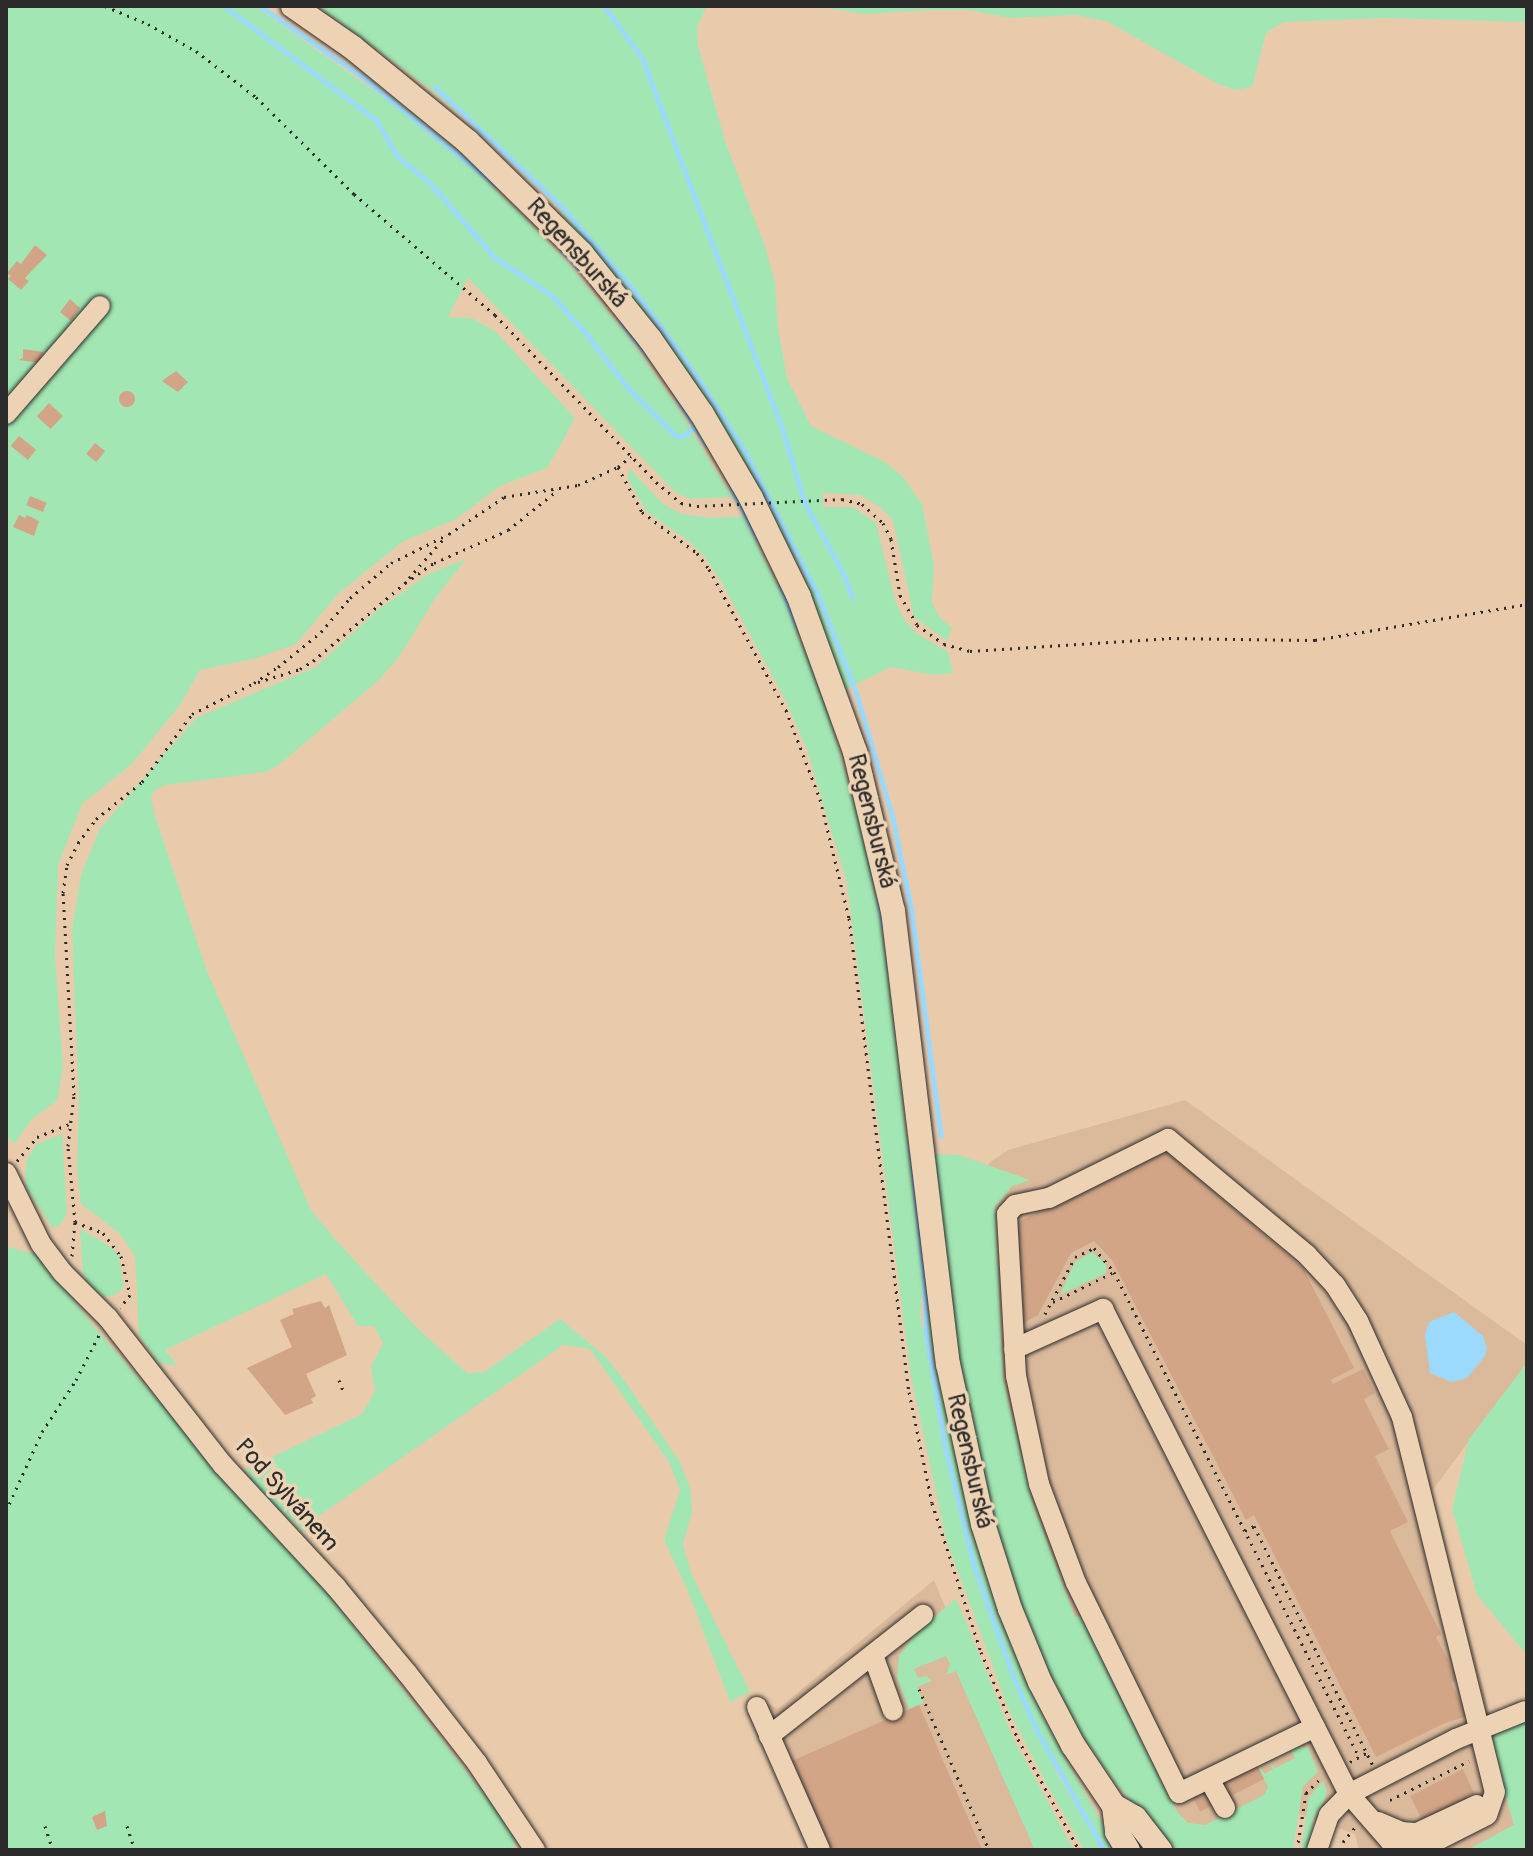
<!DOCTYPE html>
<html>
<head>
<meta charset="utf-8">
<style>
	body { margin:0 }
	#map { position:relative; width:1533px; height:1856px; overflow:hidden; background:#e9cbac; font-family:Pangolin,sans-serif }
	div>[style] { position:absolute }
	.built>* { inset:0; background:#dbba9c }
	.green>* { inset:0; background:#a2e7b3 }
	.water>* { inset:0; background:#9cdafd }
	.stream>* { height:5px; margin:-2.5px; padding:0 2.5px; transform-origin:2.5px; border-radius:2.5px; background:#9cdafd }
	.building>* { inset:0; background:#d1a586; transform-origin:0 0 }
	.round { border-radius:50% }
	.path>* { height:3px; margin-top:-1.5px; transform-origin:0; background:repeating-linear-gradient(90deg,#2b2b2b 0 2px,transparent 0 8px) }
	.roads { filter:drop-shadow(0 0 2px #2b2b2b) drop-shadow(0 0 2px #2b2b2b) }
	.minor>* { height:20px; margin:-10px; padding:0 10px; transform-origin:10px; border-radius:10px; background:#edd3b4 }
	.major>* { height:24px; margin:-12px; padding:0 12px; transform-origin:12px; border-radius:12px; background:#edd3b4 }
	.path-bridge>* { height:3px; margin-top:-1.5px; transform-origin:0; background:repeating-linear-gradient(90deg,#2b2b2b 0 2px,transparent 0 8px) }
	span { translate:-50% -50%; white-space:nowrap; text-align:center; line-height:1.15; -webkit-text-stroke:7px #edd3b4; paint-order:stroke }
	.street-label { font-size:24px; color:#2b2b2b }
	.frame { position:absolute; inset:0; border:8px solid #2b2b2b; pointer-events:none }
</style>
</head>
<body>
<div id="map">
	<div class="built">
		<div style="clip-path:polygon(1185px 1100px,1527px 1345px,1527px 1363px,1432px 1491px,1519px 1826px,1479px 1850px,1359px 1850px,1355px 1834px,1287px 1810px,1190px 1850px,1101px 1691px,1032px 1508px,998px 1370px,983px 1175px,989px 1163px,1008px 1150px)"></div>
		<div style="clip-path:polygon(934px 1580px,1045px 1850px,811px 1850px,765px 1702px,778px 1709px)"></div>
	</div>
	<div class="green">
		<div style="clip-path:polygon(6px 6px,255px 6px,387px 100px,469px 165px,524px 217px,572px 268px,629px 338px,674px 402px,732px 497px,690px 499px,675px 492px,468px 278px,448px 317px,472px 318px,496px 332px,575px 418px,560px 446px,547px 468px,500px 486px,456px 519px,402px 542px,338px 594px,296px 644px,257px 658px,200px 670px,180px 705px,132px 764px,82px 804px,58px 865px,55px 956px,63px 1067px,57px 1101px,33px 1118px,15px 1143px,6px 1137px)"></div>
		<div style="clip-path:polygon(318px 6px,707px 6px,697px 27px,698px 46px,725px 141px,766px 249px,775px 283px,778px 328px,787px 378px,811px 426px,885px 462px,903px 477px,922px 504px,934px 565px,932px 602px,939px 617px,952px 628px,947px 641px,914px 617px,893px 520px,880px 507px,860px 495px,823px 493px,823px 507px,853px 507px,876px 523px,895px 600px,904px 619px,916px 633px,948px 652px,953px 673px,933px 675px,891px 667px,846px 689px,802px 572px,745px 464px,716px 415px,609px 272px,557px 206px,474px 126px,428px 87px)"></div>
		<div style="clip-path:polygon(816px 6px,1527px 6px,1527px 22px,1385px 18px,1284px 22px,1266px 33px,1252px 87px,1236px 90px,1218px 84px,1108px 22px,1077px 15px,1010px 18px,967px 10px,933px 10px,864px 14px)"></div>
		<div style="clip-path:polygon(630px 469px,663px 504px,682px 514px,710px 518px,743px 516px,778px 586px,822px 692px,866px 844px,887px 959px,923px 1283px,920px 1314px,952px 1485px,978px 1581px,1012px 1678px,1058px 1775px,1103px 1850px,1084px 1850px,1046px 1783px,1010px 1713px,946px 1539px,911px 1376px,847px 883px,807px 750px,786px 701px,722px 583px,705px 557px,690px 542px,646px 511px,627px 477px)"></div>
		<div style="clip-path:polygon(466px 559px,436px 597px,399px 657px,379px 680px,280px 764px,266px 772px,166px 785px,155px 790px,151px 797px,155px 816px,207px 971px,311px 1210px,333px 1237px,417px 1328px,467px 1373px,484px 1372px,560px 1319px,604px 1355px,622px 1377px,680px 1462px,691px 1491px,692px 1512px,683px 1545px,691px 1573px,750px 1692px,730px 1702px,688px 1591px,664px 1540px,680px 1490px,669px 1462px,590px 1349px,563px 1345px,316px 1518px,315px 1533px,304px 1532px,260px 1493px,245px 1470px,362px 1414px,375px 1391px,371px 1367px,383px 1343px,374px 1326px,358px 1326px,326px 1274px,165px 1350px,178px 1366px,159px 1363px,139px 1335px,135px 1256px,119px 1233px,81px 1204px,77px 1173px,79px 1100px,72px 929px,81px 875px,99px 830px,196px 718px,316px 667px,380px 608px,429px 574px)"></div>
		<div style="clip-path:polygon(62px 1134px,67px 1212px,63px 1222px,53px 1229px,26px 1187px,25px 1171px,28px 1157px,37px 1144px)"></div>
		<div style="clip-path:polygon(934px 1154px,959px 1155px,1030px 1180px,1012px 1186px,995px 1207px,1003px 1379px,1033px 1504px,1075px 1617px,1081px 1616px,1178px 1813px,1188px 1823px,1205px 1825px,1264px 1795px,1268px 1787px,1256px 1763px,1265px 1774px,1273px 1769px,1267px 1759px,1275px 1768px,1295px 1758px,1289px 1747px,1308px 1747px,1318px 1772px,1303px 1786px,1293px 1850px,1168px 1850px,1107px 1772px,1059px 1700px,1027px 1624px,992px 1522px,964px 1400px)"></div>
		<div style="clip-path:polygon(919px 1222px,957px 1464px,969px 1513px,1015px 1648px,1045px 1721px,1117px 1850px,1106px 1850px,1050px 1755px,1007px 1659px,978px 1577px,949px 1461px,926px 1334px,926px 1283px)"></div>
		<div style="clip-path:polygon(80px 1229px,102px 1241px,118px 1254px,124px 1286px,117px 1294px,104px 1297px,93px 1289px,83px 1274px)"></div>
		<div style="clip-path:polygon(6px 1246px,37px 1255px,101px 1335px,330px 1596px,515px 1834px,514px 1850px,6px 1850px)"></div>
		<div style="clip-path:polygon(1092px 1252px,1106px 1264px,1106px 1273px,1060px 1295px,1075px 1262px)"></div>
		<div style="clip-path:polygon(1527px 1363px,1527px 1655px,1477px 1595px,1452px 1509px,1469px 1439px)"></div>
		<div style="clip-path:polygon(956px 1598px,1013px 1738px,1074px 1850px,1035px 1850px,956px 1671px,946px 1675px,950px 1664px,946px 1656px,914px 1669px,918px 1678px,926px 1676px,932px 1681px,917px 1687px,924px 1703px,909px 1709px,897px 1677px,899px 1656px,917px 1632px)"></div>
		<div style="clip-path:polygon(1527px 1721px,1527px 1850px,1467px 1850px,1514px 1825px,1490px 1744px,1491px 1734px)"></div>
		<div style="clip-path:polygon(1323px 1781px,1327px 1791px,1324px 1802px,1314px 1818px,1308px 1850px,1301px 1850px,1309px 1797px)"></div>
	</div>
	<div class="water">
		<div style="clip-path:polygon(1454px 1312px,1483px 1336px,1487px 1348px,1485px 1356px,1467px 1378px,1452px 1382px,1430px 1373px,1425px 1335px,1429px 1322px)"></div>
	</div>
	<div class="stream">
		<div style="left:224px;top:6px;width:190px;rotate:36.9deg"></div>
		<div style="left:376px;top:120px;width:42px;rotate:59.7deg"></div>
		<div style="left:397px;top:156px;width:43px;rotate:39.3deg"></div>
		<div style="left:430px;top:183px;width:98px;rotate:49.1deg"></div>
		<div style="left:494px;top:257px;width:67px;rotate:33.5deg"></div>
		<div style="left:550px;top:294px;width:50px;rotate:47.4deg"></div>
		<div style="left:584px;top:331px;width:71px;rotate:52.5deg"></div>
		<div style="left:627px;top:387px;width:69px;rotate:45deg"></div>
		<div style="left:676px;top:436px;width:7px"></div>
		<div style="left:683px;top:436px;width:11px;rotate:-38deg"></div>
		<div style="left:260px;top:6px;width:128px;rotate:34.8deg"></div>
		<div style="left:365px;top:79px;width:168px;rotate:39.2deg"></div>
		<div style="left:604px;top:6px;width:64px;rotate:53.8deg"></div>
		<div style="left:642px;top:58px;width:396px;rotate:69.3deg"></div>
		<div style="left:782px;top:428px;width:79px;rotate:73.2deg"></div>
		<div style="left:805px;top:504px;width:77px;rotate:61.1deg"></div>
		<div style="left:842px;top:571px;width:28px;rotate:69deg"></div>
		<div style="left:435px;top:87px;width:175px;rotate:43.4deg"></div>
		<div style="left:562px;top:207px;width:113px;rotate:49.3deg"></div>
		<div style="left:636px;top:293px;width:109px;rotate:54deg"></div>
		<div style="left:700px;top:381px;width:84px;rotate:57.6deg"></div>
		<div style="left:745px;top:452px;width:161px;rotate:63deg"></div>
		<div style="left:818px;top:595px;width:105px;rotate:68.8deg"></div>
		<div style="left:856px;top:693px;width:127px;rotate:73.6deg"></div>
		<div style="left:892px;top:815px;width:96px;rotate:78.6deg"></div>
		<div style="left:911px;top:909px;width:229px;rotate:82.5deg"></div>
		<div style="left:562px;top:251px;width:26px;rotate:47deg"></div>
		<div style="left:621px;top:322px;width:46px;rotate:52.1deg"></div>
		<div style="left:677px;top:399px;width:54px;rotate:57.8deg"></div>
		<div style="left:731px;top:488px;width:59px;rotate:62.6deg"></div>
		<div style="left:780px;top:585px;width:45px;rotate:68deg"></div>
		<div style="left:878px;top:897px;width:29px;rotate:80deg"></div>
		<div style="left:910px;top:1147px;width:137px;rotate:84.1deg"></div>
		<div style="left:924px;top:1283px;width:51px;rotate:87.8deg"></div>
		<div style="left:926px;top:1334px;width:115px;rotate:80.5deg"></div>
		<div style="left:945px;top:1447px;width:122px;rotate:76.3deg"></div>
		<div style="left:974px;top:1566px;width:117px;rotate:70.5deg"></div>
		<div style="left:1013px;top:1676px;width:62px;rotate:66.3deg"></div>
		<div style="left:1038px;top:1733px;width:134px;rotate:60.6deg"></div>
	</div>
	<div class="building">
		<div style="clip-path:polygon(35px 245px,47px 255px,25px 278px,29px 281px,21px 290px,8px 279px,11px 276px,7px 273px,17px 261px,21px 264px)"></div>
		<div style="clip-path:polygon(70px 299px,80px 308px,71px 321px,60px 312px)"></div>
		<div style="clip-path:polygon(23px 349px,43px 352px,41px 363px,18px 360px,23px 358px)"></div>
		<div style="clip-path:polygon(176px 371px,188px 382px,178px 392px,162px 381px)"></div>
		<div class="round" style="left:119px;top:391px;width:16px;height:16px"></div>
		<div style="left:49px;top:403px;width:19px;height:18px;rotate:43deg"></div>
		<div style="left:19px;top:436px;width:22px;height:13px;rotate:39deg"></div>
		<div style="left:95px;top:443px;width:13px;height:14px;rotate:39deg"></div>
		<div style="left:30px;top:496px;width:18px;height:10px;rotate:22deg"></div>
		<div style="clip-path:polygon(19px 515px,25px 518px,27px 515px,39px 521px,34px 536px,13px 527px)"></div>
		<div style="clip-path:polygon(1164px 1149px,1303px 1268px,1354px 1368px,1331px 1380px,1333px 1384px,1363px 1369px,1375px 1393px,1364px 1399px,1389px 1449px,1375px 1456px,1408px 1522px,1390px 1531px,1441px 1634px,1436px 1637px,1458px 1679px,1451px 1683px,1468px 1716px,1445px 1723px,1376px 1757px,1254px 1515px,1246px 1520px,1112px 1260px,1094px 1241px,1071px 1253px,1038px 1315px,1018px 1326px,1010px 1226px)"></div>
		<div style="clip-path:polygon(321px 1301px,325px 1308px,329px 1305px,347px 1355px,306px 1374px,316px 1396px,311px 1399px,313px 1403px,285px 1415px,247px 1368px,292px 1347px,280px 1320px,294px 1314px,292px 1309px)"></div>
		<div style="clip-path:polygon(919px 1705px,982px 1850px,831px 1850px,792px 1761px)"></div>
		<div style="left:1256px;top:1763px;width:18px;height:72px;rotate:63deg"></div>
		<div style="clip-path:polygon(1463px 1769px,1474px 1793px,1466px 1797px,1470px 1804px,1425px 1826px,1410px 1796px)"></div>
		<div style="clip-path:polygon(105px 1811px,107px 1826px,97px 1830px,92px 1817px)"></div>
	</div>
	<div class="path">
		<div style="left:105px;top:6px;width:47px;rotate:22.7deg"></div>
		<div style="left:148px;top:24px;width:55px;rotate:29.4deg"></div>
		<div style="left:196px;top:51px;width:76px;rotate:37.5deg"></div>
		<div style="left:256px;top:97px;width:138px;rotate:44.7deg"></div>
		<div style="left:354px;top:194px;width:186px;rotate:40.6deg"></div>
		<div style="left:495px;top:315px;width:232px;rotate:46deg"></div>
		<div style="left:656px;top:482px;width:33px;rotate:40deg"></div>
		<div style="left:681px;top:503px;width:16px;rotate:11deg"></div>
		<div style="left:618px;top:467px;width:51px;rotate:61.9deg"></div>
		<div style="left:642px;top:512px;width:69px;rotate:36.7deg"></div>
		<div style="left:697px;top:553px;width:20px;rotate:53deg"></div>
		<div style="left:709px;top:569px;width:161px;rotate:61.4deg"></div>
		<div style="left:786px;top:710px;width:95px;rotate:69.1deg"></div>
		<div style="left:820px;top:799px;width:122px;rotate:76.3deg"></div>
		<div style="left:849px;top:918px;width:478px;rotate:82.8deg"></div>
		<div style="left:909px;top:1392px;width:113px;rotate:78.3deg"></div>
		<div style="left:932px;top:1503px;width:157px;rotate:71.8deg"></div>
		<div style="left:981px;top:1652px;width:95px;rotate:67deg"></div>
		<div style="left:1018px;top:1739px;width:127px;rotate:61.2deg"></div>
		<div style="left:842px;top:499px;width:21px;rotate:14deg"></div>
		<div style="left:862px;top:504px;width:28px;rotate:42deg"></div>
		<div style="left:883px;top:523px;width:18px;rotate:63deg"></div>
		<div style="left:891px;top:539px;width:57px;rotate:80.9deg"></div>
		<div style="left:900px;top:595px;width:34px;rotate:60deg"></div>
		<div style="left:917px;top:625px;width:33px;rotate:35deg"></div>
		<div style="left:944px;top:644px;width:27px;rotate:15deg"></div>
		<div style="left:970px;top:651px;width:199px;rotate:-3.7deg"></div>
		<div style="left:1169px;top:638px;width:146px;rotate:0.8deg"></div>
		<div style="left:1315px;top:640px;width:215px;rotate:-9.6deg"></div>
		<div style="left:409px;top:578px;width:56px;rotate:-48.6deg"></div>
		<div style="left:258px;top:682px;width:44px;rotate:-17.2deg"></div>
		<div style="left:300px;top:669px;width:15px;rotate:-32deg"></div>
		<div style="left:313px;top:661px;width:121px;rotate:-40.3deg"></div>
		<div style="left:405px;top:583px;width:35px;rotate:-35deg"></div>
		<div style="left:434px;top:563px;width:81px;rotate:-24deg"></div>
		<div style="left:508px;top:530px;width:64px;rotate:-38.7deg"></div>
		<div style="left:17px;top:1161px;width:31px;rotate:-50deg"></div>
		<div style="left:37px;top:1137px;width:37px;rotate:-22deg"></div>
		<div style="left:75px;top:1222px;width:30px;rotate:21deg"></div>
		<div style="left:103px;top:1233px;width:29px;rotate:52deg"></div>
		<div style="left:121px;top:1256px;width:40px;rotate:77deg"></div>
		<div style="left:130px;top:1295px;width:16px;rotate:128deg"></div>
		<div style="left:72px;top:1256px;width:34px;rotate:-85deg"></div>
		<div style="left:75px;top:1222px;width:76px;rotate:-95.3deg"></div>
		<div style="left:68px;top:1146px;width:51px;rotate:-83.3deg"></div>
		<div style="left:74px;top:1095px;width:202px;rotate:-93.1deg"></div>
		<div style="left:63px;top:893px;width:28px;rotate:-82deg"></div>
		<div style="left:67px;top:865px;width:25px;rotate:-63deg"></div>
		<div style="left:78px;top:843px;width:30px;rotate:-53deg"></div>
		<div style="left:96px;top:819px;width:59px;rotate:-38.8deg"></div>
		<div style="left:142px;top:782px;width:84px;rotate:-53.7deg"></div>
		<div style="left:192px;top:714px;width:69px;rotate:-26.6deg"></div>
		<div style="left:254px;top:683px;width:29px;rotate:-34deg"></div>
		<div style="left:278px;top:667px;width:55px;rotate:-39.1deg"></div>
		<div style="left:321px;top:632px;width:45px;rotate:-49.5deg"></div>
		<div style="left:350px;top:598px;width:54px;rotate:-40.5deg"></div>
		<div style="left:391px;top:563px;width:65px;rotate:-26.6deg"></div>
		<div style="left:449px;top:534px;width:66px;rotate:-33.9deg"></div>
		<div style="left:504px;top:497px;width:75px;rotate:-9.2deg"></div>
		<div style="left:578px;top:485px;width:44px;rotate:-24.2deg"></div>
		<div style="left:618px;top:467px;width:17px;rotate:-40deg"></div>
		<div style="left:1053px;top:1302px;width:68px;rotate:-26.2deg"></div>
		<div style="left:1045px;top:1314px;width:64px;rotate:-62.2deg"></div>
		<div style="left:1075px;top:1257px;width:21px;rotate:-25deg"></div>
		<div style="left:1094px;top:1248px;width:31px;rotate:50deg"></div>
		<div style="left:1114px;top:1272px;width:543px;rotate:63.2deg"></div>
		<div style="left:339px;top:1380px;width:14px;rotate:69deg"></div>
		<div style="left:6px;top:1511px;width:87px;rotate:-65.5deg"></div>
		<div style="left:42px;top:1432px;width:62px;rotate:-56.8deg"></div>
		<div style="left:76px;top:1380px;width:51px;rotate:-62.9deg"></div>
		<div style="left:1245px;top:1531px;width:10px;rotate:-29deg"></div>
		<div style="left:1254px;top:1526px;width:266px;rotate:63.6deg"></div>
		<div style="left:919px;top:1689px;width:176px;rotate:66.5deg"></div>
		<div style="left:1350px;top:1762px;width:21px;rotate:-29deg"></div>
		<div style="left:1390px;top:1800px;width:88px;rotate:-26.3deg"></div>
		<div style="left:45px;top:1826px;width:25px;rotate:72deg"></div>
		<div style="left:127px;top:1826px;width:25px;rotate:72deg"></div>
		<div style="left:1297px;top:1850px;width:58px;rotate:-81deg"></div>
		<div style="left:1306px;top:1793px;width:23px;rotate:-45deg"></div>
		<div style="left:1342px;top:1850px;width:8px;rotate:-83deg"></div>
		<div style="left:1343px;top:1842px;width:21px;rotate:-51deg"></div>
	</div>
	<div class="roads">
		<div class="minor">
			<div style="left:6px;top:414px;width:143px;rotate:-49deg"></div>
			<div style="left:6px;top:1173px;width:79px;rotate:63.8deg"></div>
			<div style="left:41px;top:1244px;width:36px;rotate:53deg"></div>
			<div style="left:63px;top:1273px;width:64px;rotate:45deg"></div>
			<div style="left:108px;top:1318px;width:187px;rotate:52deg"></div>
			<div style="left:223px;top:1465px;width:166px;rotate:47.2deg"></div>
			<div style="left:336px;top:1587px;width:112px;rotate:50.5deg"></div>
			<div style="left:407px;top:1673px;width:114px;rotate:52.1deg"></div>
			<div style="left:477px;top:1763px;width:105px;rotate:56.3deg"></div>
			<div style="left:1014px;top:1349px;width:98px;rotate:-24.2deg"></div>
			<div style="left:1103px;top:1309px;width:544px;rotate:63.11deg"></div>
			<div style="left:1349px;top:1794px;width:62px;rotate:48.9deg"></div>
			<div style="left:1390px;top:1841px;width:19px;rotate:28deg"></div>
			<div style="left:873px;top:1655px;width:59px;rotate:70.3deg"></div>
			<div style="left:757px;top:1707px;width:156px;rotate:66.2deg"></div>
			<div style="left:1315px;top:1727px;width:151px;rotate:154.1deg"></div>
			<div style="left:1179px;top:1793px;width:234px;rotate:-116.1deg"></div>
			<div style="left:1076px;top:1583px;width:106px;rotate:-110.5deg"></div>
			<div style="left:1039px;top:1484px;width:110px;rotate:-102deg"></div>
			<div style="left:1016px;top:1376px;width:162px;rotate:-93.2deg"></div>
			<div style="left:1007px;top:1214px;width:12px;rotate:-48deg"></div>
			<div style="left:1015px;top:1205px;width:35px;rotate:-12deg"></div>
			<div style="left:1049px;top:1198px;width:133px;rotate:-26.4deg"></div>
			<div style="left:1168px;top:1139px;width:181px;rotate:39.8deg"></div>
			<div style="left:1307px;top:1255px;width:41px;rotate:47deg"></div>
			<div style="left:1335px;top:1285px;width:43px;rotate:57.4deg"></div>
			<div style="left:1358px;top:1321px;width:106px;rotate:65.4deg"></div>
			<div style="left:1402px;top:1417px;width:386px;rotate:76.1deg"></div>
			<div style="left:1495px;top:1792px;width:24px;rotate:109deg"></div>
			<div style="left:1487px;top:1815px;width:77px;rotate:153.1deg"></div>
			<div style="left:769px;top:1736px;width:196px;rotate:-38.2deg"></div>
			<div style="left:1209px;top:1779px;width:33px;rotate:61deg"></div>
			<div style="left:1378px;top:1822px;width:25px;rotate:23deg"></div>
			<div style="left:1401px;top:1832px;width:16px;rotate:4deg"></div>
			<div style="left:1417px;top:1833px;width:66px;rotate:-25deg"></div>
			<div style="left:1317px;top:1850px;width:37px;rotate:-71deg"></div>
			<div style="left:1329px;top:1815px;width:29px;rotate:-46deg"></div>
			<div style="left:1349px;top:1794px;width:120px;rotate:-27.2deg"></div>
			<div style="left:1456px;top:1739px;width:74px;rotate:-22.1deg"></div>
		</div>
		<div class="major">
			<div style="left:293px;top:6px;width:72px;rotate:34.8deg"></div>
			<div style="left:352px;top:47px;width:150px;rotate:39.3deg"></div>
			<div style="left:468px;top:142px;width:158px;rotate:44.5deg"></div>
			<div style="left:581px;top:253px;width:110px;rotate:51.3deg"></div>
			<div style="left:650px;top:339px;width:91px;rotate:55.3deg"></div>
			<div style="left:702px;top:414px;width:97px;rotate:59.7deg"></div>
			<div style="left:751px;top:498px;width:110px;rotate:64.1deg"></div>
			<div style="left:799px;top:597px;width:165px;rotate:70.1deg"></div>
			<div style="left:855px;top:752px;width:163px;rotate:76.6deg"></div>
			<div style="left:893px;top:911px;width:456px;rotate:83.1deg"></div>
			<div style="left:948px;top:1364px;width:164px;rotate:77.7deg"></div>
			<div style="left:983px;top:1524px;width:89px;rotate:72.4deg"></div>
			<div style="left:1010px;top:1609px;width:79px;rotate:67.7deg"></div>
			<div style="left:1040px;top:1682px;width:71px;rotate:62.4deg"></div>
			<div style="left:1073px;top:1745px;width:73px;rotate:56.1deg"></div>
			<div style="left:1114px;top:1806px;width:26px;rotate:83deg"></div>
			<div style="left:1117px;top:1832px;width:21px;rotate:59deg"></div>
			<div style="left:1114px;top:1806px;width:24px;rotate:30deg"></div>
			<div style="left:1135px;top:1818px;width:41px;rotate:52deg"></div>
		</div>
	</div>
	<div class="path-bridge">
		<div style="left:697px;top:506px;width:145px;rotate:-2.8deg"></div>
	</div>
	<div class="street-label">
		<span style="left:577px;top:253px;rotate:48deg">Regensburská</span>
		<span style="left:872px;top:821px;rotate:76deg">Regensburská</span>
		<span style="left:970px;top:1461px;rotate:77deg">Regensburská</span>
		<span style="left:287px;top:1495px;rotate:48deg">Pod Sylvánem</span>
	</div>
	<div class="frame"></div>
</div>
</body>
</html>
